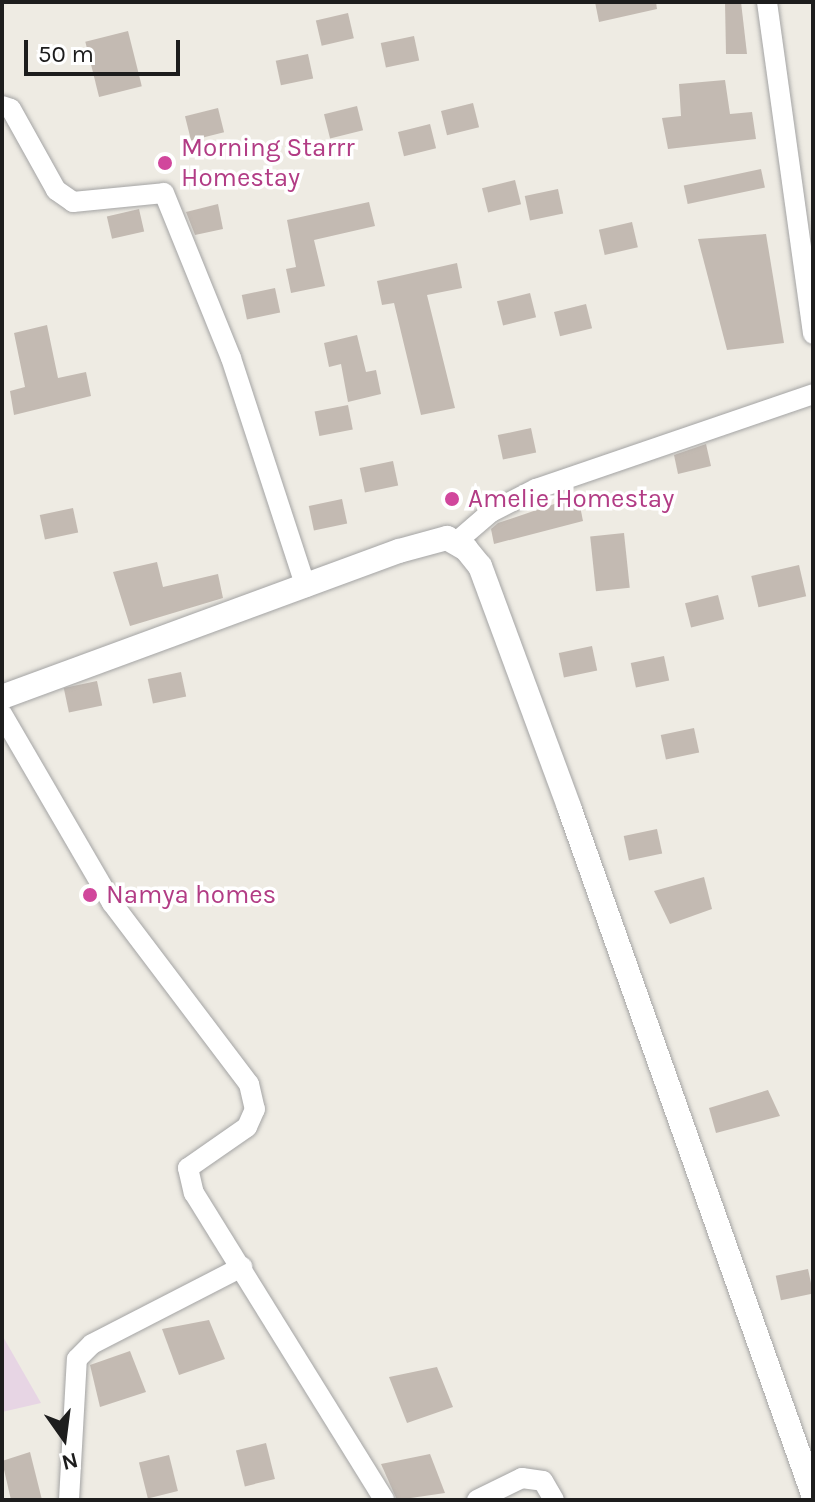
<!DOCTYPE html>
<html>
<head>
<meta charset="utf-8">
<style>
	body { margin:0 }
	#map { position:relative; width:815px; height:1502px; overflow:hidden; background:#eeebe3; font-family:Karla,sans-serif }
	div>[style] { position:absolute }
	.industrial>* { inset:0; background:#e7d5e4 }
	.building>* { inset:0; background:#c3bab2; transform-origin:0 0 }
	.roads { filter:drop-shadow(0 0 2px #a4a4a4) drop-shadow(0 0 2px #a4a4a4) }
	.minor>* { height:20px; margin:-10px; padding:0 10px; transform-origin:10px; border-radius:10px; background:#fff }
	.tertiary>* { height:24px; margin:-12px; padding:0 12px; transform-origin:12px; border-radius:12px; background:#fff }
	.dots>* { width:22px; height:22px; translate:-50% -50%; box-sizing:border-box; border:4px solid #fff; border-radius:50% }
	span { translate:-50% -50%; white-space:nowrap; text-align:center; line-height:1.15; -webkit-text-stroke:7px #fff; paint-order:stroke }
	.hotel-label { font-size:26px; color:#b23c85 }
	.left { translate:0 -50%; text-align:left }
	.frame { position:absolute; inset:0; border:4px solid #1d1d1d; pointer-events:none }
	.north { position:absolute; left:24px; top:1398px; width:80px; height:80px; -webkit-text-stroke:6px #fff; paint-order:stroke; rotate:166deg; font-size:22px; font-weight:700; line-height:32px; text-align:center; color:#1d1d1d }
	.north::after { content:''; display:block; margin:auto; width:28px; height:36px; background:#1d1d1d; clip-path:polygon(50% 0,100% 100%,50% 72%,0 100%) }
	.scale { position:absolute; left:24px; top:40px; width:156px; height:36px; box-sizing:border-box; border:4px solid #1d1d1d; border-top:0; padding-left:10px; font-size:24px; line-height:28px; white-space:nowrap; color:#1d1d1d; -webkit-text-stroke:6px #fff; paint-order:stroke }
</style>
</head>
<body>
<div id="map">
	<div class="industrial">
		<div style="clip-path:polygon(2px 1335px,41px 1403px,2px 1412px)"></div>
	</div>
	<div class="building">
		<div style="clip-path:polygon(595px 2px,656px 2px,657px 9px,599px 22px)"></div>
		<div style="clip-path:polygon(725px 2px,741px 2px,747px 54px,726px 54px)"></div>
		<div style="left:348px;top:13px;width:26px;height:33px;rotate:77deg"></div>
		<div style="left:128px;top:31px;width:57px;height:44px;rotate:76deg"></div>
		<div style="left:414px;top:36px;width:25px;height:34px;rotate:78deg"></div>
		<div style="left:308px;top:54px;width:25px;height:33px;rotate:78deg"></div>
		<div style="clip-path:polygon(725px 80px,730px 114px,752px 112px,756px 139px,668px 149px,662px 118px,681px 116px,679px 84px)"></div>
		<div style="left:473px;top:103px;width:25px;height:33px;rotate:76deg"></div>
		<div style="left:357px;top:106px;width:25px;height:34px;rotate:76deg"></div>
		<div style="left:218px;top:108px;width:25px;height:34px;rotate:76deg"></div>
		<div style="left:430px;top:124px;width:25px;height:33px;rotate:76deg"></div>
		<div style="left:761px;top:169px;width:19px;height:79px;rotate:78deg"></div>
		<div style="left:515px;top:180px;width:25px;height:34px;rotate:76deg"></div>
		<div style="left:558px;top:189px;width:25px;height:34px;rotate:78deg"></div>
		<div style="clip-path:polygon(369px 202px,375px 226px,314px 240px,325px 286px,291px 293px,286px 269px,296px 267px,287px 220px)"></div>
		<div style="clip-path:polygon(218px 204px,223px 229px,195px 235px,186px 212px)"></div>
		<div style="left:139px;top:209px;width:23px;height:33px;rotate:77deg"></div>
		<div style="left:632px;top:222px;width:26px;height:34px;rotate:77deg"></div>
		<div style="clip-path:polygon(766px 234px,784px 343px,727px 350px,698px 239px)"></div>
		<div style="clip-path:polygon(457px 263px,462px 288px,427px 295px,455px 408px,421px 415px,394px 303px,382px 305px,377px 281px)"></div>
		<div style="left:275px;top:288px;width:25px;height:34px;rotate:78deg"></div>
		<div style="left:530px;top:293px;width:25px;height:34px;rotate:76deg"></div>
		<div style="left:586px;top:304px;width:25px;height:33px;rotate:76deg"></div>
		<div style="clip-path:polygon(47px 325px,58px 378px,86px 372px,91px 396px,14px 415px,10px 391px,25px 387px,14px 333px)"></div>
		<div style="clip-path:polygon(357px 335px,366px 372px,376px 370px,381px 394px,348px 402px,341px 364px,329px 367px,324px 343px)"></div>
		<div style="left:348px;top:405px;width:25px;height:34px;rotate:79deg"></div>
		<div style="left:531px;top:428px;width:25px;height:34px;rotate:78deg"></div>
		<div style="clip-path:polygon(706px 444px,711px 466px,678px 474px,674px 455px)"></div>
		<div style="left:393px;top:461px;width:25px;height:34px;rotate:78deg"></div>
		<div style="clip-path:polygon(578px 496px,583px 521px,494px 544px,491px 529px,498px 523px)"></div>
		<div style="left:342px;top:499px;width:25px;height:34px;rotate:78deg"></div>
		<div style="left:73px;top:508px;width:25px;height:34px;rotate:78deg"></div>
		<div style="left:624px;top:533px;width:55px;height:34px;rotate:84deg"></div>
		<div style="clip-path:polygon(157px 562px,163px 587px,218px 574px,223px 598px,130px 626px,113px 572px)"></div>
		<div style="left:799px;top:565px;width:32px;height:49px;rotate:77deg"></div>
		<div style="left:718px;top:595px;width:25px;height:34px;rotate:76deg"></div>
		<div style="left:592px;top:646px;width:25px;height:34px;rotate:78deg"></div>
		<div style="left:664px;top:656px;width:25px;height:34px;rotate:78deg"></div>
		<div style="left:181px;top:672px;width:25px;height:34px;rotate:78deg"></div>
		<div style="left:97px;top:681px;width:25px;height:34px;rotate:78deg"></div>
		<div style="left:694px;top:728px;width:25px;height:34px;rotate:78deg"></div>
		<div style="left:657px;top:829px;width:25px;height:34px;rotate:78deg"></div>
		<div style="clip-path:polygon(704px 877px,712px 909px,670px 924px,654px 891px)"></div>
		<div style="clip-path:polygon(768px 1090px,780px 1116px,716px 1133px,709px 1108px)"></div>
		<div style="left:808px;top:1269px;width:25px;height:33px;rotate:78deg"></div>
		<div style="clip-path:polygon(209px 1320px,225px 1359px,179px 1375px,162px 1329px)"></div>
		<div style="clip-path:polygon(130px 1351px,146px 1392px,100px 1407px,90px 1365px)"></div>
		<div style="clip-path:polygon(437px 1367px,453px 1407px,407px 1423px,389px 1377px)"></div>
		<div style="left:266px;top:1443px;width:37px;height:31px;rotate:76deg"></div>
		<div style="clip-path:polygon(30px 1452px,42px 1500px,11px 1500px,2px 1461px)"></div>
		<div style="clip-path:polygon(430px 1454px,445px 1493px,397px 1500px,381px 1464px)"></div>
		<div style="left:169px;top:1455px;width:37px;height:31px;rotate:76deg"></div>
	</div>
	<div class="roads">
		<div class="minor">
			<div style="left:767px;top:2px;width:335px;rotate:82.1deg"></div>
			<div style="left:2px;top:106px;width:9px;rotate:18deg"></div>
			<div style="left:11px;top:109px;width:93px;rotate:60.9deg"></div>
			<div style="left:56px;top:190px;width:21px;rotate:35deg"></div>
			<div style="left:73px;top:202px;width:91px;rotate:-5.6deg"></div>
			<div style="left:164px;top:193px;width:178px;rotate:67.9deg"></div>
			<div style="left:231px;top:358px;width:241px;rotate:71.9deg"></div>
			<div style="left:455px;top:543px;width:48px;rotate:-40.7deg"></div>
			<div style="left:491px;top:512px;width:51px;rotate:-27.1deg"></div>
			<div style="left:536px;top:489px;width:293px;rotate:-18.9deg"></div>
			<div style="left:2px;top:714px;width:219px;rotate:59.8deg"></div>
			<div style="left:112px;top:903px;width:227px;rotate:52.9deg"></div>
			<div style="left:249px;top:1084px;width:26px;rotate:77deg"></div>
			<div style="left:255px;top:1109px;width:20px;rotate:114deg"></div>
			<div style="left:247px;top:1127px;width:72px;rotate:145.2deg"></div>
			<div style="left:188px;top:1168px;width:26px;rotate:77deg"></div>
			<div style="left:194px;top:1193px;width:361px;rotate:58.2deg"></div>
			<div style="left:69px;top:1500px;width:141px;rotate:-86.8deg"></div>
			<div style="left:77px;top:1359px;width:21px;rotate:-45deg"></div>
			<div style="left:92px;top:1344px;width:169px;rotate:-27.2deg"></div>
			<div style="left:477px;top:1500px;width:50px;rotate:-26.1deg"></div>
			<div style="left:522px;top:1478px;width:21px;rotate:8deg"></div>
			<div style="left:543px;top:1481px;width:22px;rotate:60deg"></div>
		</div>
		<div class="tertiary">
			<div style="left:2px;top:697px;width:423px;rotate:-20.2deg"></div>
			<div style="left:399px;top:551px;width:50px;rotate:-15.2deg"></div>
			<div style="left:447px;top:538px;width:22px;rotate:30deg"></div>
			<div style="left:466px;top:549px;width:22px;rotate:51deg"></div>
			<div style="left:480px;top:566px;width:257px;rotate:69.7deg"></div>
			<div style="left:569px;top:807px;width:729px;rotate:70.45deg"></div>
		</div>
	</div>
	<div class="dots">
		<div style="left:165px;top:163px;background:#d1479c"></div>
		<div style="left:452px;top:499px;background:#d1479c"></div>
		<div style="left:90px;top:895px;background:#d1479c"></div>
	</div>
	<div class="hotel-label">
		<span class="left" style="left:181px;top:163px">Morning Starrr<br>Homestay</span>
		<span class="left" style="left:468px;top:499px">Amelie Homestay</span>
		<span class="left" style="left:106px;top:895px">Namya homes</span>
	</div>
	<div class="frame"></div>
	<div class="north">N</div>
	<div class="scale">50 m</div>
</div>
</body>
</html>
